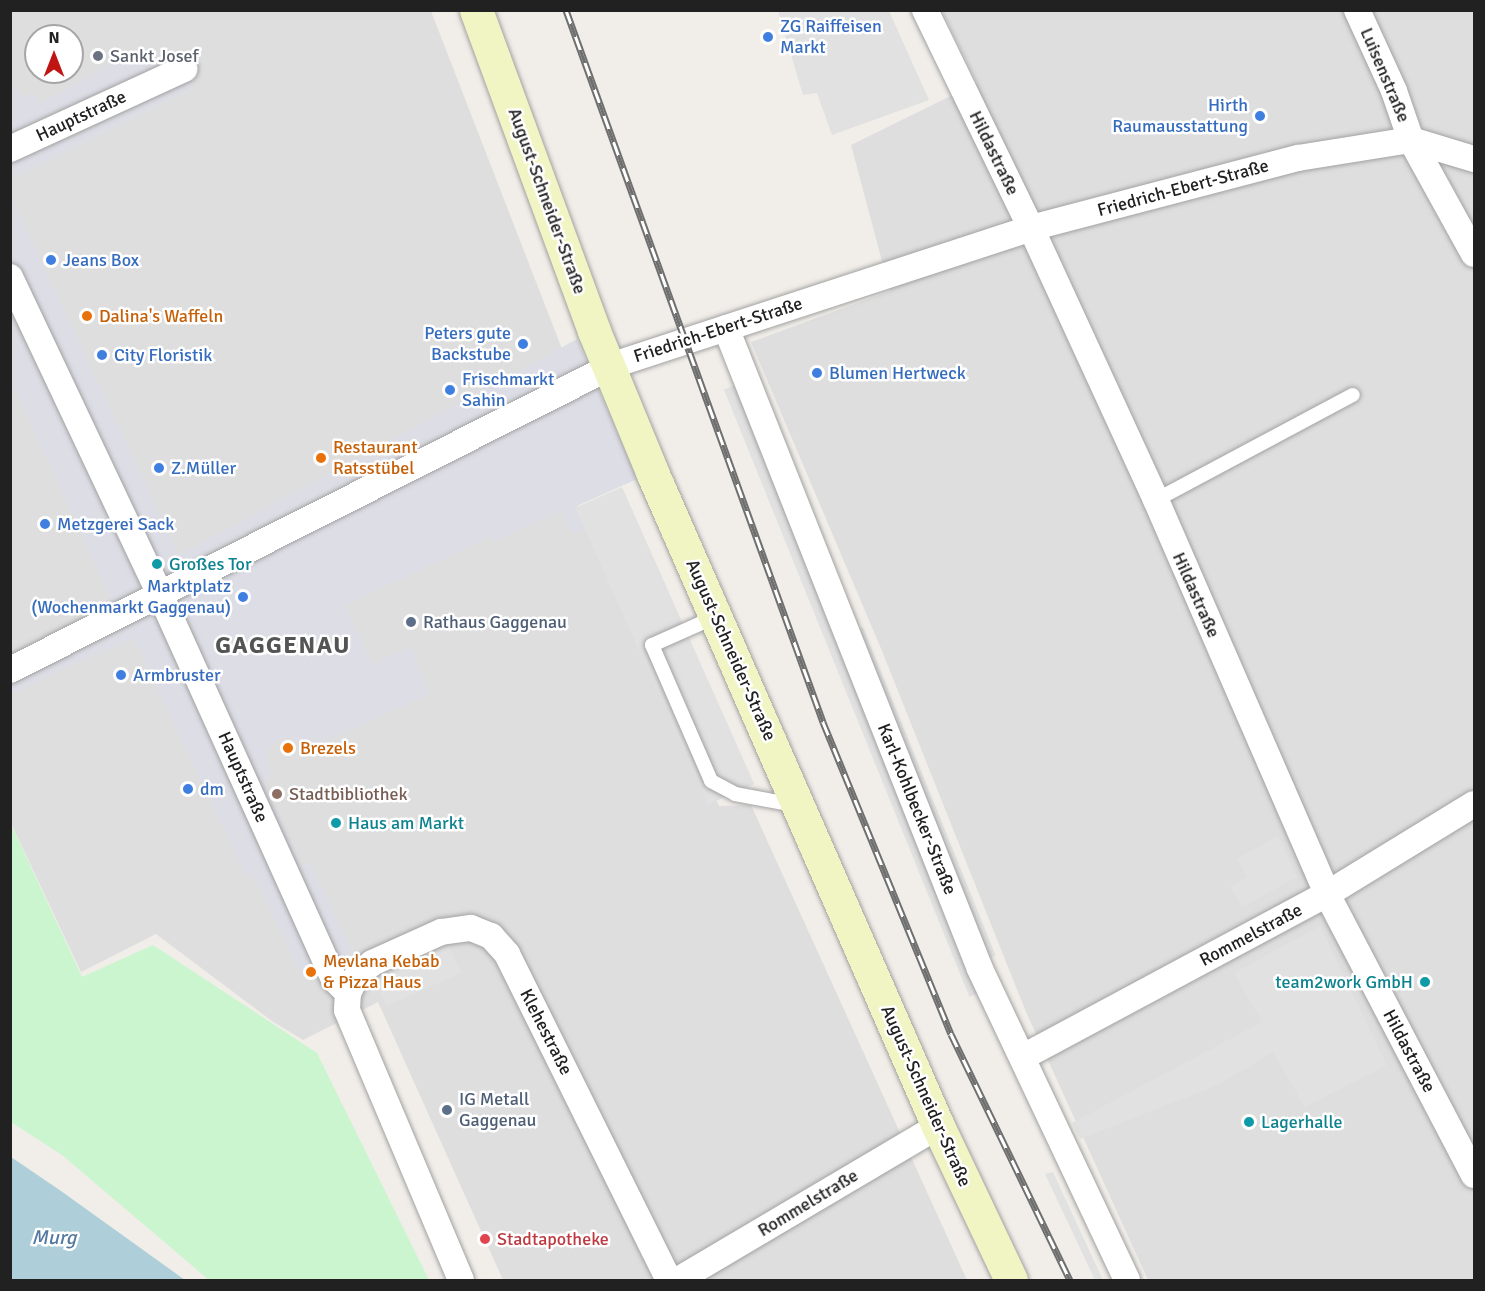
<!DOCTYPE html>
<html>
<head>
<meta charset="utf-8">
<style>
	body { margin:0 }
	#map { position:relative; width:1485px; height:1291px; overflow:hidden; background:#f1eee9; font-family:Signika,sans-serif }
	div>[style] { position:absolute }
	.residential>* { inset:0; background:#dfdede }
	.park>* { inset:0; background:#cbf5cf }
	.parking>* { inset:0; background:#e1e1e1; transform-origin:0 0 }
	.plaza>* { inset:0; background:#dddde6 }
	.water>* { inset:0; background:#aecfd9 }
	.roads { filter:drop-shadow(0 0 2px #a2a2a2) drop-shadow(0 0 2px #a2a2a2) }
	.lane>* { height:14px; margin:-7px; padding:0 7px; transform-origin:7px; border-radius:7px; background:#fff }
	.street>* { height:26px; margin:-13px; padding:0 13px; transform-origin:13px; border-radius:13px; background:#fff }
	.secondary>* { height:33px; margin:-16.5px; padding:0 16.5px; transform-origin:16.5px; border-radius:16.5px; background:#f1f4c3 }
	.rail>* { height:7px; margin-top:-3.5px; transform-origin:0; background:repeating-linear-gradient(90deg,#fff 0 14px,#6f6f6f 0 28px); box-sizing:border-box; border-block:2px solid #6f6f6f }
	.dots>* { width:16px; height:16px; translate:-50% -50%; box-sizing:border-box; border:3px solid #fff; border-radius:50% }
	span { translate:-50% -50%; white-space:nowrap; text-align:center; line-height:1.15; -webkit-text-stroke:5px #fff; paint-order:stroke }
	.shop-label { font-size:18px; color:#366cbe }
	.left { translate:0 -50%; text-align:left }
	.right { translate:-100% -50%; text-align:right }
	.worship-label { font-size:18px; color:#5b616d }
	.street-label { font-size:18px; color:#212121 }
	.food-label { font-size:18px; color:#c56008 }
	.culture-label { font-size:18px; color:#0d838f }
	.service-label { font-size:18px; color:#4e5e75 }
	.education-label { font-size:18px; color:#785e54 }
	.health-label { font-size:18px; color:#be3a42 }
	.water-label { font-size:20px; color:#5379a1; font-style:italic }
	.district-label { font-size:24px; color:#545454; font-weight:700; letter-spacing:1.5px }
	.frame { position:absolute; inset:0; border:12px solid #212121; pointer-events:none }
	.north { position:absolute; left:24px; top:24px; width:60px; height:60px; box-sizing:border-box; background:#fff; border:2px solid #a6a6a6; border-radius:50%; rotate:0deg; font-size:16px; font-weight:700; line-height:24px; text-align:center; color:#212121 }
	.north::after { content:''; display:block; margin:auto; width:21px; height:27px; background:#bf1614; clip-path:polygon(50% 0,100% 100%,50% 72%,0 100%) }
</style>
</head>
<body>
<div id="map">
	<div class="residential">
		<div style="clip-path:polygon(evenodd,11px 11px,431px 11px,562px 349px,573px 497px,719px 806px,751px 805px,967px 1280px,503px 1280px,378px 1002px,303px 1040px,272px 1021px,156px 934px,81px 972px,11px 823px,11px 11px,36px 36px,72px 36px,72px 72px,36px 72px,36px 36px)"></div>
		<div style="clip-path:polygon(942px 11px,1474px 11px,1474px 1280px,1148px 1280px,1026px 1012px,882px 651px,751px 342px,890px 291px,851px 145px,977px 83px)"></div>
	</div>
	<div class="park">
		<div style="clip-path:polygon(11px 824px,82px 977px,153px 945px,317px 1053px,429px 1280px,209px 1280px,62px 1155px,11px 1122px)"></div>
	</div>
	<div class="parking">
		<div style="clip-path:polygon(778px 11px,889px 11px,929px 100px,832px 135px,817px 93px,803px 95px)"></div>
		<div style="left:735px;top:385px;width:655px;height:12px;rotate:68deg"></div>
		<div style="left:622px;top:487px;width:325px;height:51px;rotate:66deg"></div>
		<div style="left:863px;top:627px;width:354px;height:11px;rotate:68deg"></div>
		<div style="clip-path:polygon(1278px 836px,1297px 877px,1242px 907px,1230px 887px,1247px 877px,1237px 859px)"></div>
		<div style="clip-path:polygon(1320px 926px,1387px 1065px,1305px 1107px,1273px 1052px,1218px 1085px,1080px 1139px,1072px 1123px,1262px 1022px,1234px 973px)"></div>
		<div style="left:446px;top:939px;width:37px;height:82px;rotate:66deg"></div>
		<div style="clip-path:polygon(1053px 1172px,1103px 1280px,1095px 1280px,1045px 1174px)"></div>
	</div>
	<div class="plaza">
		<div style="clip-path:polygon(146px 45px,155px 59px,175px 49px,193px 88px,11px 179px,10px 82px,24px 98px,35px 93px,41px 103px)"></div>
		<div style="clip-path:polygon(10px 194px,179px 555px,577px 339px,637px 479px,575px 507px,584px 528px,573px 535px,562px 511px,494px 541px,491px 537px,346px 605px,372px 664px,411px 647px,430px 694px,307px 749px,298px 741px,286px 738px,274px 743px,266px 753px,271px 778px,263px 782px,302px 866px,311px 863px,352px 951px,302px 977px,253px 874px,246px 876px,133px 638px,11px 694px,11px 652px,113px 604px,11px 381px)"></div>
	</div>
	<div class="water">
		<div style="clip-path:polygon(11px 1157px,61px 1191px,185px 1280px,11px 1280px)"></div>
	</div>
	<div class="roads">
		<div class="lane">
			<div style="left:1156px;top:500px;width:223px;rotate:-28.1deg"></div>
			<div style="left:715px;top:617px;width:69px;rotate:156deg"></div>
			<div style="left:652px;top:645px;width:148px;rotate:66.5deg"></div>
			<div style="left:711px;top:781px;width:27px;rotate:28deg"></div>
			<div style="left:735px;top:794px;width:61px;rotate:10.4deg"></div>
		</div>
		<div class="street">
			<div style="left:925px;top:10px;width:242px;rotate:64.1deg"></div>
			<div style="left:1031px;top:228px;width:299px;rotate:65.3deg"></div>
			<div style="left:1156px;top:500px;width:430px;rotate:66.5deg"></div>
			<div style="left:1327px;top:894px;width:317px;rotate:62.4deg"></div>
			<div style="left:1357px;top:10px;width:89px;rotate:65.4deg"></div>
			<div style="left:1394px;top:91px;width:52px;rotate:70.9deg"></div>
			<div style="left:1411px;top:140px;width:130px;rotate:61.1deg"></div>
			<div style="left:10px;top:149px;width:192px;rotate:-24.7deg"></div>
			<div style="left:10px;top:277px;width:351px;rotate:64.7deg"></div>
			<div style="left:160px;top:594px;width:422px;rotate:65.7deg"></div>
			<div style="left:334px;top:979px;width:20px;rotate:45deg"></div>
			<div style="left:726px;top:328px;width:689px;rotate:68.38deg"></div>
			<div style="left:980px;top:969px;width:344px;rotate:64.7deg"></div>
			<div style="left:10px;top:670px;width:679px;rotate:-26.79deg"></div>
			<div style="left:616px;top:364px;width:437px;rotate:-18.1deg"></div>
			<div style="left:1031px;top:228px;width:276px;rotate:-14.7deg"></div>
			<div style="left:1298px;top:158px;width:114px;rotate:-9.1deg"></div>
			<div style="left:1411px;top:140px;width:66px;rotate:16.8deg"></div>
			<div style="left:1023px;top:1057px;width:345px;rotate:-28.2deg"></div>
			<div style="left:1327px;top:894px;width:172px;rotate:-31.5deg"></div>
			<div style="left:461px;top:1280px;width:293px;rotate:-112.9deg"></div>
			<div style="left:347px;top:1010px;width:17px;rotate:-87deg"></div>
			<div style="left:348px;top:993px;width:18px;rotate:-63deg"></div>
			<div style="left:356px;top:977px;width:21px;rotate:-41deg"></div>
			<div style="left:372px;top:963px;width:76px;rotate:-24.2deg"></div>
			<div style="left:441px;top:932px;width:30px;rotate:-8deg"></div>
			<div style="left:471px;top:928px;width:22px;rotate:22deg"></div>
			<div style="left:491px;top:936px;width:24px;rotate:48deg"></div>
			<div style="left:507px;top:954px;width:364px;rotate:63.6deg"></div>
			<div style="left:678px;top:1280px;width:302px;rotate:-30.6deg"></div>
		</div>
		<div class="secondary">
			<div style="left:476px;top:10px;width:342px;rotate:69.8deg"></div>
			<div style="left:594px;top:331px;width:152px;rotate:67.6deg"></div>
			<div style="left:652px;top:472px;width:714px;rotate:66.38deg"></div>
			<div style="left:938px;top:1126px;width:170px;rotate:64.6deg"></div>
		</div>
	</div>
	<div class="rail">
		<div style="left:566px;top:10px;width:757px;rotate:70.15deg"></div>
		<div style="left:823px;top:722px;width:337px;rotate:67.7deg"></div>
		<div style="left:951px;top:1034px;width:273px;rotate:64.2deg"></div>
	</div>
	<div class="dots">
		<div style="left:768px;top:37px;background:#3f7fe0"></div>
		<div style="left:98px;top:56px;background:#6b7280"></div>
		<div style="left:1260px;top:116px;background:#3f7fe0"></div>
		<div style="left:51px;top:260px;background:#3f7fe0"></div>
		<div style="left:87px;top:316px;background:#e8710a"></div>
		<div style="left:523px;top:344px;background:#3f7fe0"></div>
		<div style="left:102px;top:355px;background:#3f7fe0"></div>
		<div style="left:817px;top:373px;background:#3f7fe0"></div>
		<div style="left:450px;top:390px;background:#3f7fe0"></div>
		<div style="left:321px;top:458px;background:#e8710a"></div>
		<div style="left:159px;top:468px;background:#3f7fe0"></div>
		<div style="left:45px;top:524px;background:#3f7fe0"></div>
		<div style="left:157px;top:564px;background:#0f9aa8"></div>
		<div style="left:243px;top:597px;background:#3f7fe0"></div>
		<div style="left:411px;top:622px;background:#5c6f8a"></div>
		<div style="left:121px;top:675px;background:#3f7fe0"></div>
		<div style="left:288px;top:748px;background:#e8710a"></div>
		<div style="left:188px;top:789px;background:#3f7fe0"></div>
		<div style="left:277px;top:794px;background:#8d6e63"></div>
		<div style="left:336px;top:823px;background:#0f9aa8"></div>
		<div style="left:311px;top:972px;background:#e8710a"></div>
		<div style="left:1425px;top:982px;background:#0f9aa8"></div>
		<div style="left:447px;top:1110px;background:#5c6f8a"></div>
		<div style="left:1249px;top:1122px;background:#0f9aa8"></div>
		<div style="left:485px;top:1239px;background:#e0444e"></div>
	</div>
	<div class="shop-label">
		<span class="left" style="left:780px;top:37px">ZG Raiffeisen<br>Markt</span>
		<span class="right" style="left:1248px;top:116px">Hirth<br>Raumausstattung</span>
		<span class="left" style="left:63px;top:260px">Jeans Box</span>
		<span class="right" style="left:511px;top:344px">Peters gute<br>Backstube</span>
		<span class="left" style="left:114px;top:355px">City Floristik</span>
		<span class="left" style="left:829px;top:373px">Blumen Hertweck</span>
		<span class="left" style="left:462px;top:390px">Frischmarkt<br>Sahin</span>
		<span class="left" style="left:171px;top:468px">Z.Müller</span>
		<span class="left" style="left:57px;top:524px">Metzgerei Sack</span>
		<span class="right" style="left:231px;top:597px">Marktplatz<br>(Wochenmarkt Gaggenau)</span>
		<span class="left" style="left:133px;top:675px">Armbruster</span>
		<span class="left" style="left:200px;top:789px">dm</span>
	</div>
	<div class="worship-label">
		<span class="left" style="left:110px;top:56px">Sankt Josef</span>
	</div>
	<div class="street-label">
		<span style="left:1385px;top:75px;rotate:67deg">Luisenstraße</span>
		<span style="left:81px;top:116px;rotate:-25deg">Hauptstraße</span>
		<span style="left:994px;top:153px;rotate:64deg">Hildastraße</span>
		<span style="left:1183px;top:188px;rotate:-15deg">Friedrich-Ebert-Straße</span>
		<span style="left:547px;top:201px;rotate:70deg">August-Schneider-Straße</span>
		<span style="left:718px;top:330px;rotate:-18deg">Friedrich-Ebert-Straße</span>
		<span style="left:1196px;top:595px;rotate:66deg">Hildastraße</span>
		<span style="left:731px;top:650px;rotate:66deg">August-Schneider-Straße</span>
		<span style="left:243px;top:777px;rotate:66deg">Hauptstraße</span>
		<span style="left:917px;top:809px;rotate:68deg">Karl-Kohlbecker-Straße</span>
		<span style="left:1251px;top:935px;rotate:-28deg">Rommelstraße</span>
		<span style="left:546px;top:1032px;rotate:63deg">Klehestraße</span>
		<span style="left:1409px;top:1051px;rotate:62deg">Hildastraße</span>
		<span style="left:926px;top:1096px;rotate:66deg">August-Schneider-Straße</span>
		<span style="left:808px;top:1203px;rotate:-31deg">Rommelstraße</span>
	</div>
	<div class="food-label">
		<span class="left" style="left:99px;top:316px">Dalina's Waffeln</span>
		<span class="left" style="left:333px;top:458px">Restaurant<br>Ratsstübel</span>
		<span class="left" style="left:300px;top:748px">Brezels</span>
		<span class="left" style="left:323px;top:972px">Mevlana Kebab<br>&amp; Pizza Haus</span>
	</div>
	<div class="culture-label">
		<span class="left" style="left:169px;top:564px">Großes Tor</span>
		<span class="left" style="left:348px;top:823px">Haus am Markt</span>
		<span class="right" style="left:1413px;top:982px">team2work GmbH</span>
		<span class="left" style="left:1261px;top:1122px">Lagerhalle</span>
	</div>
	<div class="service-label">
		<span class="left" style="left:423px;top:622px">Rathaus Gaggenau</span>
		<span class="left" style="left:459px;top:1110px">IG Metall<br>Gaggenau</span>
	</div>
	<div class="education-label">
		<span class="left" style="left:289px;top:794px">Stadtbibliothek</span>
	</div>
	<div class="health-label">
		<span class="left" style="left:497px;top:1239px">Stadtapotheke</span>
	</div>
	<div class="water-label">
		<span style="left:54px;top:1237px">Murg</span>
	</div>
	<div class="district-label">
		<span style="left:283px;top:646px">GAGGENAU</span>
	</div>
	<div class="frame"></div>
	<div class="north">N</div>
</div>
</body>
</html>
